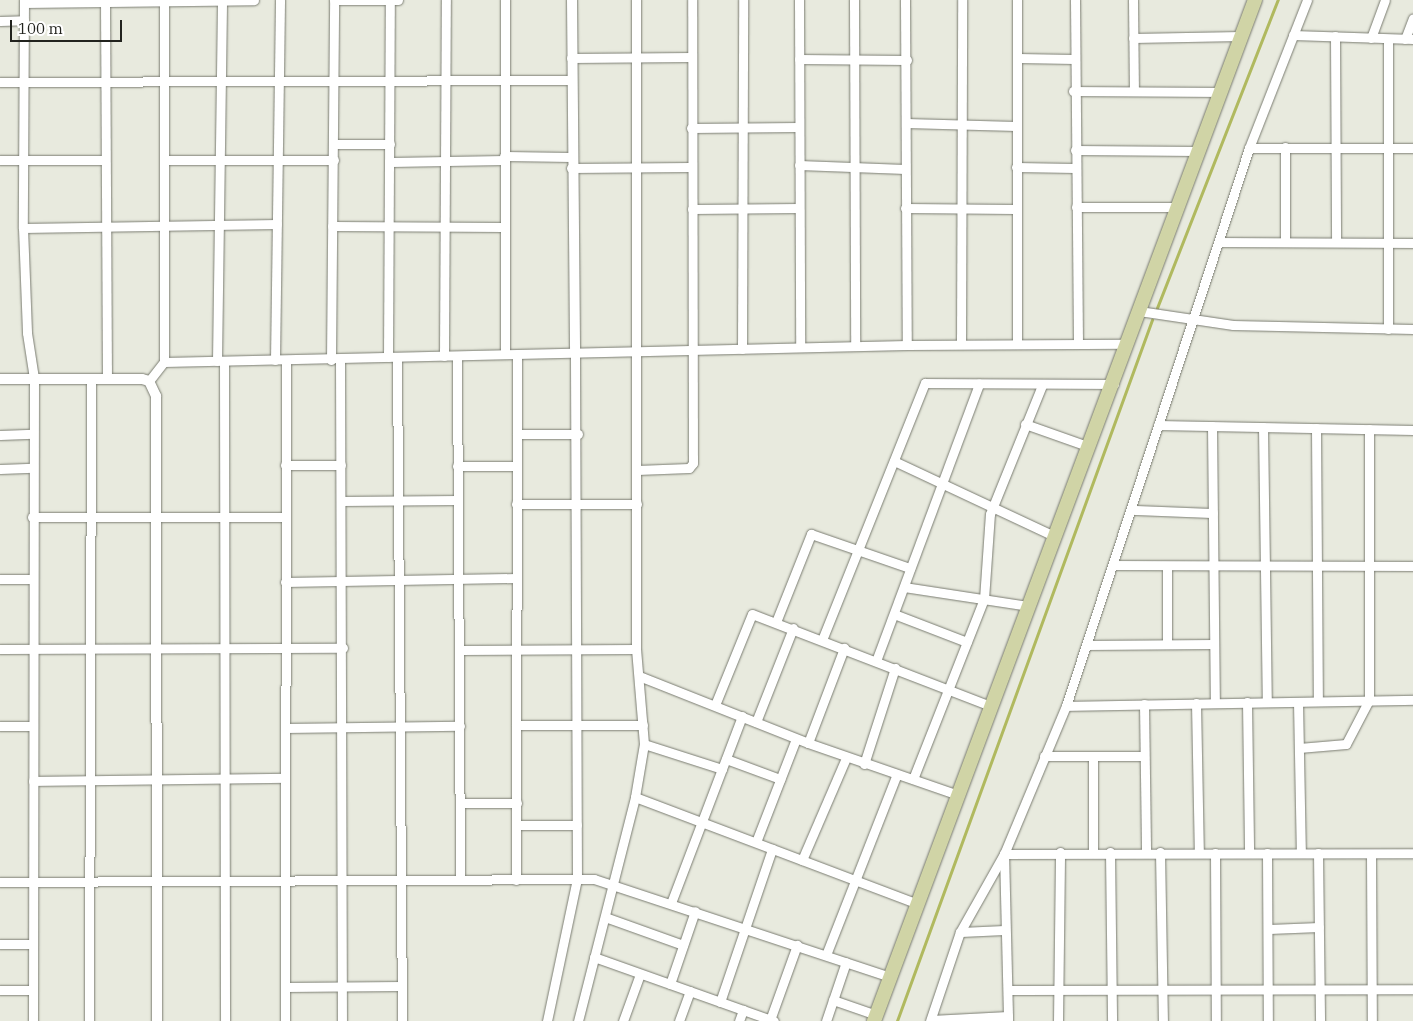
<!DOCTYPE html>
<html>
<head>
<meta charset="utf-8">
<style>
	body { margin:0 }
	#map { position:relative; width:1413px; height:1021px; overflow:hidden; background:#e8eade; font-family:"IBM Plex Serif",serif }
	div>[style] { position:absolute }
	.stream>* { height:2.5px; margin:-1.25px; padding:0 1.25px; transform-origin:1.25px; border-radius:1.25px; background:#b0b95f }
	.roads { filter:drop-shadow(0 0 1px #7a7c71) drop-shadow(0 0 1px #7a7c71) }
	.minor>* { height:9px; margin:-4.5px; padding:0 4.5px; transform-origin:4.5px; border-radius:4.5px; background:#fff }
	.tertiary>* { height:10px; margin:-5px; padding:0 5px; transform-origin:5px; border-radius:5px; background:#fff }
	.primary>* { height:14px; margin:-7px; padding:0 7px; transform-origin:7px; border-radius:7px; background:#d0d4a6 }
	span { translate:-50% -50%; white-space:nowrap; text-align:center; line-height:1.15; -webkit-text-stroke:4.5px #fff; paint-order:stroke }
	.scale { position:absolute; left:10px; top:20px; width:112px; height:22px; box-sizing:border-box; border:2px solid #22231e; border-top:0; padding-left:6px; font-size:15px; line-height:18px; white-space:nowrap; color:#22231e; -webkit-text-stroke:4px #fff; paint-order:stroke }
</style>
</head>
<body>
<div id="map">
	<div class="stream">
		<div style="left:1157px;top:308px;width:331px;rotate:-68.6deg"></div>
		<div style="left:897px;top:1021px;width:746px;rotate:-70.01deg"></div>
	</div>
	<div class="roads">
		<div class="minor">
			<div style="left:24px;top:0;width:228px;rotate:90.3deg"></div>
			<div style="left:23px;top:228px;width:105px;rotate:87.8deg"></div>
			<div style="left:27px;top:333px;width:46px;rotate:81.2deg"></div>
			<div style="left:34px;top:378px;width:643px;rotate:90.09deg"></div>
			<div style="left:105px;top:0;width:379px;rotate:89.7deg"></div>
			<div style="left:164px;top:0;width:362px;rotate:90deg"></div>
			<div style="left:334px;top:0;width:64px"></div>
			<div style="left:799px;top:0;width:347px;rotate:89.8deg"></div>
			<div style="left:854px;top:0;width:346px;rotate:89.8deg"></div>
			<div style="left:905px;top:0;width:345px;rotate:89.7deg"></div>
			<div style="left:1075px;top:0;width:344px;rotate:89.5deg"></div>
			<div style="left:1133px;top:0;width:91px;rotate:89.4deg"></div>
			<div style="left:24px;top:3px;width:230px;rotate:-0.7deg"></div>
			<div style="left:0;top:21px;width:24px;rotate:-2deg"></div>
			<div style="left:1293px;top:35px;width:120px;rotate:1.9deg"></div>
			<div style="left:1335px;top:36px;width:206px;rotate:89.7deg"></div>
			<div style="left:1133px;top:38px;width:108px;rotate:-1.1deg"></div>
			<div style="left:1371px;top:38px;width:40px;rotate:-69.8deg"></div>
			<div style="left:1405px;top:39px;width:22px;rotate:-69deg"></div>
			<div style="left:571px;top:58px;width:121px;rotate:-0.5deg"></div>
			<div style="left:1018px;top:58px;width:56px;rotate:1deg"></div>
			<div style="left:799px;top:59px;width:108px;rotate:0.5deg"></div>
			<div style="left:0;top:82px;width:571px;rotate:-0.2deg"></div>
			<div style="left:1073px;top:91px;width:148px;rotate:0.4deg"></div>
			<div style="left:906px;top:123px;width:110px;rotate:1.6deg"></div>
			<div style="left:691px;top:128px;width:108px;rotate:-0.5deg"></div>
			<div style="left:334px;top:144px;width:56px"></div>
			<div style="left:1285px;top:147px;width:95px;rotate:90deg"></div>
			<div style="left:1249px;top:148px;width:164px"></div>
			<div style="left:1075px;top:150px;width:123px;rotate:0.5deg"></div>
			<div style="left:504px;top:156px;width:67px;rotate:0.9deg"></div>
			<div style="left:0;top:160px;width:104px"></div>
			<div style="left:165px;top:160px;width:169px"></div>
			<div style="left:391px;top:162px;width:113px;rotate:-1deg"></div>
			<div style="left:799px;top:165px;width:106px;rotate:2.2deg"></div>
			<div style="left:1016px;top:167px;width:59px;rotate:1deg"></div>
			<div style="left:571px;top:168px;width:120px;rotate:-0.5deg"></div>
			<div style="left:1076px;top:207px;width:101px"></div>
			<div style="left:905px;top:208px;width:110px;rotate:0.5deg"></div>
			<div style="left:692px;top:209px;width:107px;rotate:-0.5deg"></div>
			<div style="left:332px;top:226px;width:172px;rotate:0.3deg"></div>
			<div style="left:23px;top:228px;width:254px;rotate:-0.9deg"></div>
			<div style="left:1221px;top:242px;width:192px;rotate:0.3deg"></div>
			<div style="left:1139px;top:311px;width:95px;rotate:8.5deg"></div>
			<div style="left:1233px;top:325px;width:180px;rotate:1.3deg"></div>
			<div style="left:1388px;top:329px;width:290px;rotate:-90deg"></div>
			<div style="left:961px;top:344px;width:344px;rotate:-89.8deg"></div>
			<div style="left:1017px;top:344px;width:344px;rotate:-90deg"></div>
			<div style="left:742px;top:349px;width:349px;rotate:-89.8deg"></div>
			<div style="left:505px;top:354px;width:354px;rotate:-90deg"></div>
			<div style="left:444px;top:356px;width:356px;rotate:-89.7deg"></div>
			<div style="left:457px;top:356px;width:524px;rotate:89.67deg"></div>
			<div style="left:388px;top:357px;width:357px;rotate:-89.7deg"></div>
			<div style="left:397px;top:357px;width:664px;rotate:89.57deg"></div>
			<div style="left:340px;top:359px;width:662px;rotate:89.83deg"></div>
			<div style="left:275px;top:360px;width:360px;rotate:-89.2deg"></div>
			<div style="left:331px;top:360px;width:360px;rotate:-89.5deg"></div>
			<div style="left:217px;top:361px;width:361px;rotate:-89.2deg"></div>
			<div style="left:224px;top:361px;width:660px;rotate:89.91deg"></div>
			<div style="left:149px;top:381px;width:24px;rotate:-52deg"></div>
			<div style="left:164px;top:362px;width:743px;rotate:-1.31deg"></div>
			<div style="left:907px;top:345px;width:220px;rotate:-0.3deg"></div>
			<div style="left:1025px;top:424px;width:66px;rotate:19.5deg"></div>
			<div style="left:1158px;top:425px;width:255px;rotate:1.1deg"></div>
			<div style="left:1212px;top:426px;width:277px;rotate:89.4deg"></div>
			<div style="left:1263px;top:427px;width:275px;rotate:89.2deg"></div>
			<div style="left:1316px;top:428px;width:273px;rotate:89.6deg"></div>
			<div style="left:517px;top:434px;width:61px"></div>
			<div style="left:0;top:435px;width:33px;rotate:-2deg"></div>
			<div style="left:894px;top:461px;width:177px;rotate:25.1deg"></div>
			<div style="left:285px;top:465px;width:56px"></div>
			<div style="left:457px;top:466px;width:58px"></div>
			<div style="left:0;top:469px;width:33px;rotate:-2deg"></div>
			<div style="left:637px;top:470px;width:52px;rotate:-2.2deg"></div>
			<div style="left:689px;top:468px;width:6px;rotate:-51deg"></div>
			<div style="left:693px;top:463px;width:463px;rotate:-90.1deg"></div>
			<div style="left:341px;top:501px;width:117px;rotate:-0.5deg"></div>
			<div style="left:516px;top:504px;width:121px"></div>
			<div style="left:1134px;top:510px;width:79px;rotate:2.2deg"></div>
			<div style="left:32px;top:517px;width:253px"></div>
			<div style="left:1114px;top:565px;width:299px;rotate:0.2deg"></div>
			<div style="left:1167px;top:566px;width:78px;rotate:90deg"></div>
			<div style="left:0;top:579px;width:32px"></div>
			<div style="left:285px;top:582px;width:231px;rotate:-1deg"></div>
			<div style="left:904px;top:587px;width:125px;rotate:8.7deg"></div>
			<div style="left:894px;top:614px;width:78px;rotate:21deg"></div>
			<div style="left:776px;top:622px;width:95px;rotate:-68.3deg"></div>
			<div style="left:811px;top:534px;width:105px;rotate:19deg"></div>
			<div style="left:822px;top:640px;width:277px;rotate:-68.2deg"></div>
			<div style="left:925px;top:383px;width:189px;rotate:0.3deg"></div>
			<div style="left:1086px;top:645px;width:128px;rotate:-0.4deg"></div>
			<div style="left:0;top:649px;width:343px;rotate:-0.2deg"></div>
			<div style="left:460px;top:650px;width:176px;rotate:-0.3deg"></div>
			<div style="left:876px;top:661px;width:296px;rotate:-69.6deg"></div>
			<div style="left:639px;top:676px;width:182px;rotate:21.6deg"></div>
			<div style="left:808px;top:743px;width:159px;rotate:19.1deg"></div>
			<div style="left:1247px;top:702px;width:151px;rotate:89.2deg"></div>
			<div style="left:1298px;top:702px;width:151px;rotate:88.9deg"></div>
			<div style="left:1196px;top:703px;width:150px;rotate:88.9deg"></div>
			<div style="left:1144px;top:704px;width:148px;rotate:89.2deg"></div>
			<div style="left:715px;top:705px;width:98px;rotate:-67.9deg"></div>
			<div style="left:752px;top:614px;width:256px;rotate:21.1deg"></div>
			<div style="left:1066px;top:706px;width:347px;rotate:-1deg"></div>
			<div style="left:756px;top:722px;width:101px;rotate:-68.5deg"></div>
			<div style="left:516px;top:725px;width:127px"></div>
			<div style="left:0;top:726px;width:32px"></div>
			<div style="left:285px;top:728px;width:175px;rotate:-0.7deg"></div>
			<div style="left:808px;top:743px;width:102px;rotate:-69.2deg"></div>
			<div style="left:644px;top:744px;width:82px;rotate:17.8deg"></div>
			<div style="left:1299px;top:748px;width:47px;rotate:-4.9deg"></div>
			<div style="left:1346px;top:744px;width:50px;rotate:-62.4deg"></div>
			<div style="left:1369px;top:700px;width:271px;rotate:-90deg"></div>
			<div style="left:1044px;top:756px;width:100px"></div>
			<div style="left:726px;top:759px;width:58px;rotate:20.3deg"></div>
			<div style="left:864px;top:764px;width:101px;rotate:-72.1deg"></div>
			<div style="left:913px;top:779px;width:193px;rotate:-68.5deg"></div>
			<div style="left:984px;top:599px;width:85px;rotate:-86deg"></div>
			<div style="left:990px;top:514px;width:139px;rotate:-68deg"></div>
			<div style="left:33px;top:781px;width:252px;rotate:-0.7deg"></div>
			<div style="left:635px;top:797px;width:303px;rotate:20.7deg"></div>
			<div style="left:460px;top:803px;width:57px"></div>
			<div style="left:517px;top:825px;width:60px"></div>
			<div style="left:756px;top:842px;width:110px;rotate:-68.8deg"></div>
			<div style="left:1093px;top:852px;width:95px;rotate:-90deg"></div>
			<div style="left:1110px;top:852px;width:169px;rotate:89.3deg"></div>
			<div style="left:1160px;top:852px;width:169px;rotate:89deg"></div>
			<div style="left:1215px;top:853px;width:168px;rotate:89.7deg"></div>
			<div style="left:1267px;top:853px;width:168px;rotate:89.7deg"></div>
			<div style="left:1318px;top:853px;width:168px;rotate:89.3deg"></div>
			<div style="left:1371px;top:854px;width:167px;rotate:89.7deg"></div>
			<div style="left:802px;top:860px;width:111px;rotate:-66.7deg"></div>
			<div style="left:516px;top:880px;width:525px;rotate:-89.89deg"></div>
			<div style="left:0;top:882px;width:594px;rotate:-0.29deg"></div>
			<div style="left:594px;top:879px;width:312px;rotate:18.3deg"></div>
			<div style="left:671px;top:903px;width:200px;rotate:-69.2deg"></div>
			<div style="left:605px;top:917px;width:83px;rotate:19.7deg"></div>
			<div style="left:1269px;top:929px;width:50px;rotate:-2.3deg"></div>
			<div style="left:960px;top:932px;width:45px;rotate:-2.5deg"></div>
			<div style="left:0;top:944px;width:33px"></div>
			<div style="left:826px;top:955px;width:194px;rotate:-68.6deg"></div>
			<div style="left:594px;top:957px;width:191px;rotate:19.6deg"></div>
			<div style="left:670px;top:984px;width:77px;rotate:-71.1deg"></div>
			<div style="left:285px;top:987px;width:117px;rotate:-0.5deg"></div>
			<div style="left:0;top:990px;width:33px"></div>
			<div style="left:1008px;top:990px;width:405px;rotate:-0.1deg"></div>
			<div style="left:833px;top:1000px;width:46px;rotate:19.2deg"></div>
			<div style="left:720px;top:1002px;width:162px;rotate:-71.2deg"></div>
			<div style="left:1008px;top:1016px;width:162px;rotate:-91.4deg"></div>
			<div style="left:1004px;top:854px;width:409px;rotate:-0.1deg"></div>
			<div style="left:770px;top:1020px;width:80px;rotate:-70.2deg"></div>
			<div style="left:931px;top:1020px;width:77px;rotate:-3deg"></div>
			<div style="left:1008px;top:1016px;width:5px;rotate:90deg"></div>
			<div style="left:89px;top:1021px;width:642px;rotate:-89.82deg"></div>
			<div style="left:285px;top:1021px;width:661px;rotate:-89.91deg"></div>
			<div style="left:547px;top:1021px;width:145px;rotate:-78.1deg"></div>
			<div style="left:577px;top:879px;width:525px;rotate:-90.22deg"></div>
			<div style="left:578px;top:1021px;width:231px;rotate:-75.7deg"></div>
			<div style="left:635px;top:797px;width:54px;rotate:-80.4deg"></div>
			<div style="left:644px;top:744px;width:95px;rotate:-94.8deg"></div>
			<div style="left:636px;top:649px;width:649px;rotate:-90deg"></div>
			<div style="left:623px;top:1021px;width:50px;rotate:-70.1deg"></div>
			<div style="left:679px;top:1021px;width:32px;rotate:-70deg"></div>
			<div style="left:739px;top:1021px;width:12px;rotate:-70deg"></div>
			<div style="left:826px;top:1021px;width:62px;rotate:-71.3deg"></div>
			<div style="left:930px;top:1021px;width:94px;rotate:-71.4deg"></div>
			<div style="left:960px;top:932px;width:90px;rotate:-60.6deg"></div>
			<div style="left:1004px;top:854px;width:160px;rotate:-67.3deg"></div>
			<div style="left:1066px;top:706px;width:587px;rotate:-71.84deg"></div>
			<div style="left:1249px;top:148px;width:159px;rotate:-68.6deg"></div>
			<div style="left:1058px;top:1021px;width:169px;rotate:-89.3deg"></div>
		</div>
		<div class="tertiary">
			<div style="left:572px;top:0;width:354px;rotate:89.5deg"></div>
			<div style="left:0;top:379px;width:142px"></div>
			<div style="left:142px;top:379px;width:7px;rotate:16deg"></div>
			<div style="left:149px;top:381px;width:17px;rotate:65deg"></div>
			<div style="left:156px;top:396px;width:625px;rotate:89.91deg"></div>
		</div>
		<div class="primary">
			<div style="left:874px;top:1021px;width:1090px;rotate:-69.54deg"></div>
		</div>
	</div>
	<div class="scale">100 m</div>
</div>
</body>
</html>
